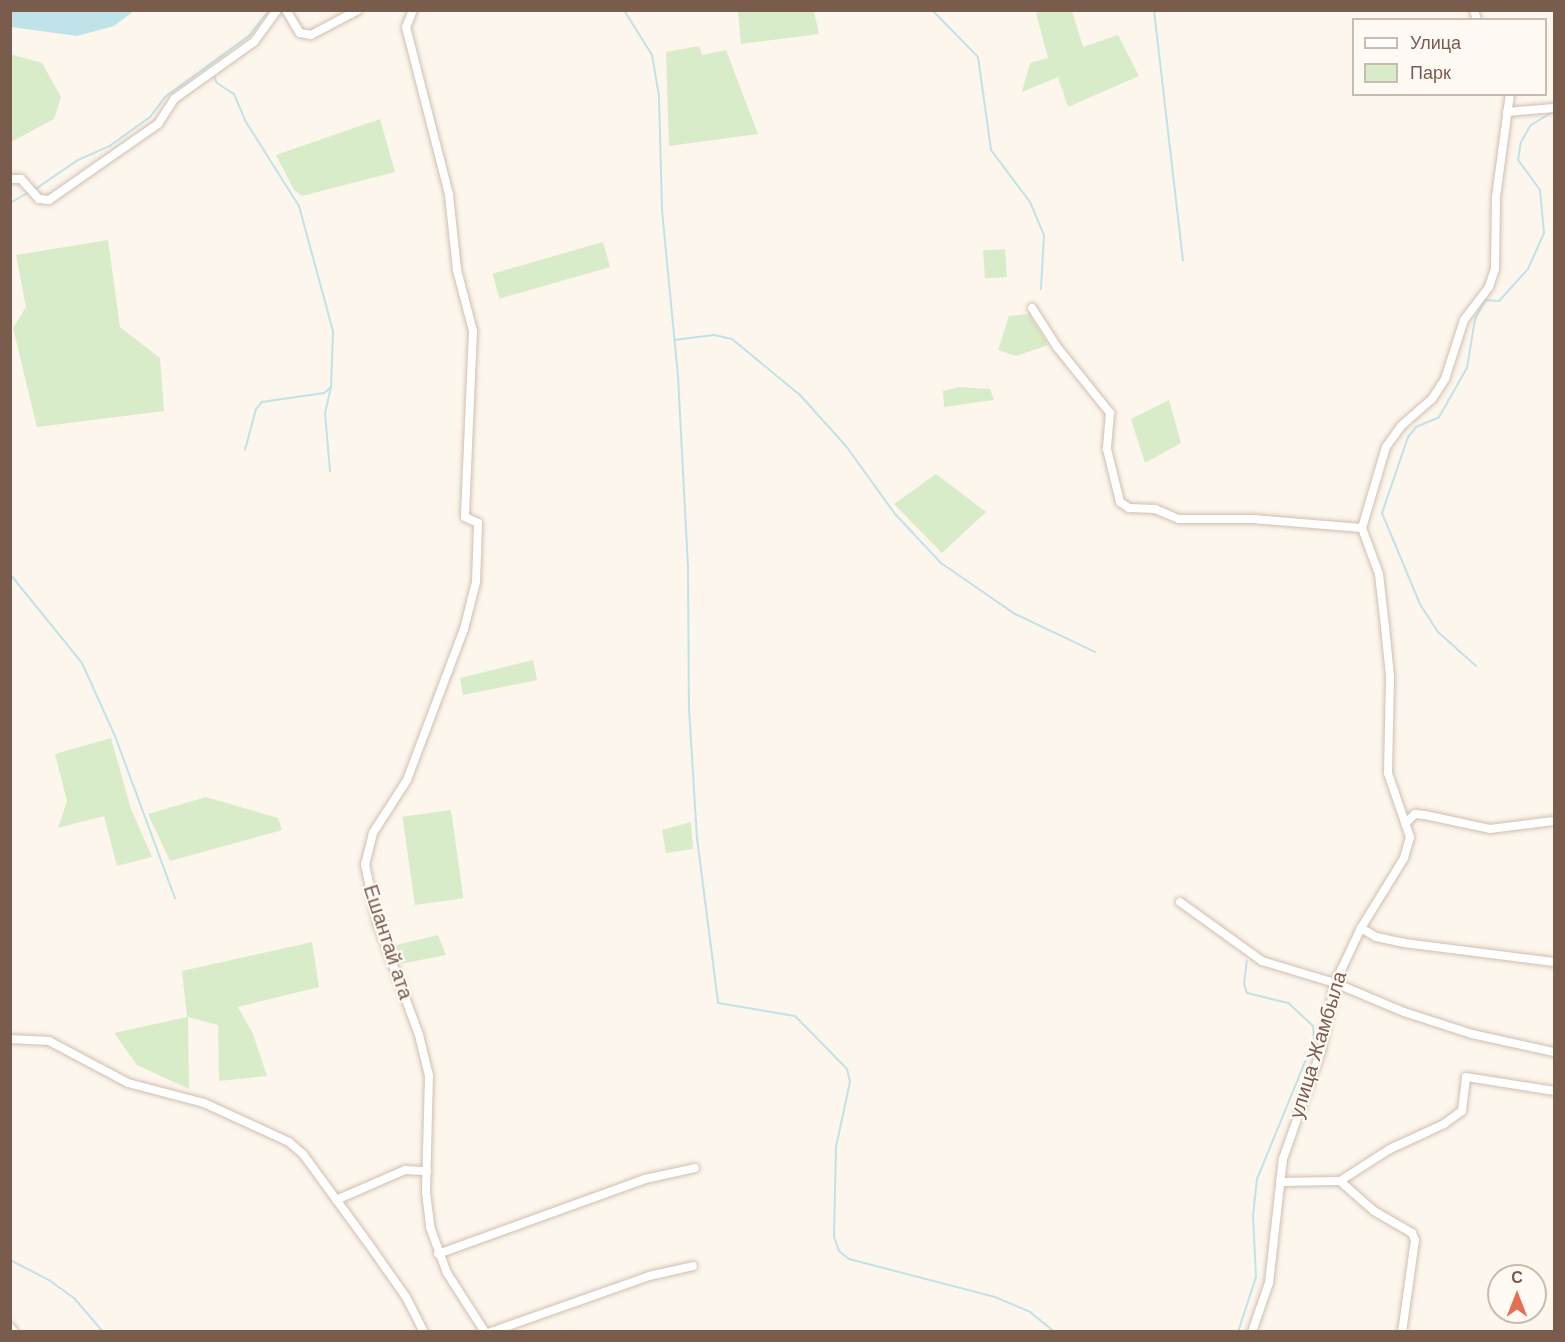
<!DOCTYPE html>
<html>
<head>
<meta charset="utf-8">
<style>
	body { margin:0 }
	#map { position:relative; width:1565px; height:1342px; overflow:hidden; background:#fdf6ec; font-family:Helvetica,sans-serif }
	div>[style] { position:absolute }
	.green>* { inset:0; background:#d8ecc9; transform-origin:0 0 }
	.water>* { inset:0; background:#bfe3e8 }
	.stream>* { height:2px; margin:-1px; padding:0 1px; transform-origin:1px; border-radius:1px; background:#bfe3e8 }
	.roads { filter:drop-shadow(0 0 2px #d1beb0) drop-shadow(0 0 2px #d1beb0) }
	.minor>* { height:8px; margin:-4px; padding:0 4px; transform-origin:4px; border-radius:4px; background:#fff }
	span { translate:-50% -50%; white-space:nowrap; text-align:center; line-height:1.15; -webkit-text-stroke:4.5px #fffaf3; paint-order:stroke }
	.street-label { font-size:20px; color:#7a5c4d }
	.frame { position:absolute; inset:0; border:12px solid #7a5c4d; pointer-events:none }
	.legend { position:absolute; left:1352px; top:18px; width:195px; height:78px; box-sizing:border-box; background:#fffaf3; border:2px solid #cabbb1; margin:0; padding:8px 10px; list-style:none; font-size:18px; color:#7a5c4d }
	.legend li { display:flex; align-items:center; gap:12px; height:30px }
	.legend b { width:30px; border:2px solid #cabbb1 }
	.north { position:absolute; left:1487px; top:1264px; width:60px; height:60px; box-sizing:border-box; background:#fffaf3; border:2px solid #cabbb1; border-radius:50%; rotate:0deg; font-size:16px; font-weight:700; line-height:24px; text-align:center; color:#7a5c4d }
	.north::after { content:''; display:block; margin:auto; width:21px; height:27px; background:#e76f51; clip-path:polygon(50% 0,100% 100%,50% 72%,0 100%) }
</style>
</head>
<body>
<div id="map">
	<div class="green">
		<div style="clip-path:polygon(738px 11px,814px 11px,819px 34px,741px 44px)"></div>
		<div style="clip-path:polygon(1042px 11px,1072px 11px,1083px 47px,1118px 35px,1139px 76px,1068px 107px,1058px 77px,1022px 92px,1030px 63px,1048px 58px,1036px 13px)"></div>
		<div style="clip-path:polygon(699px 46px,702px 55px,726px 50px,758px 134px,669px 146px,666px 52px)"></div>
		<div style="clip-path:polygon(10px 54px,42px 63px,61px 97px,54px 119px,11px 142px)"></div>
		<div style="clip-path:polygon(380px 119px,395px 172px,302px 196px,294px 190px,276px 155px)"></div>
		<div style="clip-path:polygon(108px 240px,120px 327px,160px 358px,164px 411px,37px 427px,13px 328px,26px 307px,16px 255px)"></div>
		<div style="left:603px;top:242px;width:26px;height:115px;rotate:74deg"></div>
		<div style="left:1005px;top:249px;width:28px;height:22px;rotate:86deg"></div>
		<div style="clip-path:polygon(1029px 314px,1048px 345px,1016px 356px,998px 350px,1009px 316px)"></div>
		<div style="clip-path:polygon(959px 387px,990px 389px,994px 400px,944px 407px,943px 391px)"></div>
		<div style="clip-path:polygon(1169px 400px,1181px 443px,1145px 463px,1131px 419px)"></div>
		<div style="clip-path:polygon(936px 474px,986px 512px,942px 553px,894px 504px)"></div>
		<div style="clip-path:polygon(533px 660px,537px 680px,463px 695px,460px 678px)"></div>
		<div style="clip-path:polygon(111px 738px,131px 809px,152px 857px,117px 866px,104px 816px,58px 828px,67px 801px,55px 754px)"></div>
		<div style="clip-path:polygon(206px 797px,278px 818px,282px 830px,170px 861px,148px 814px)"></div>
		<div style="left:451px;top:810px;width:89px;height:49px;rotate:82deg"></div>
		<div style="clip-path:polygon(691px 822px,693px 849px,666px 853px,662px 830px)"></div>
		<div style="clip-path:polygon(438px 935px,446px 955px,400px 964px,393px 946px)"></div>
		<div style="clip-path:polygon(312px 942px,319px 987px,238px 1007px,253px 1034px,267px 1076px,219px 1081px,218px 1025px,188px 1017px,189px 1089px,137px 1065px,114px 1033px,187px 1017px,182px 971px)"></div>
	</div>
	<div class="water">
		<div style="clip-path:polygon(10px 11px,11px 10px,134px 11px,114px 26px,77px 36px,11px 27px)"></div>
	</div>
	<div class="stream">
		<div style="left:624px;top:10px;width:53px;rotate:58.1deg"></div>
		<div style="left:652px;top:55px;width:42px;rotate:80.3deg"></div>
		<div style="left:659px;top:96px;width:114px;rotate:88.5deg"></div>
		<div style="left:662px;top:210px;width:167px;rotate:84.5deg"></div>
		<div style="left:678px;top:376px;width:194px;rotate:87deg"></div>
		<div style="left:688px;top:570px;width:138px;rotate:89.6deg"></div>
		<div style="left:689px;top:708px;width:130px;rotate:86.5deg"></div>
		<div style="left:697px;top:838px;width:166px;rotate:82.7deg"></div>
		<div style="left:718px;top:1003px;width:78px;rotate:9.6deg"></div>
		<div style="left:795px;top:1016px;width:74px;rotate:45.5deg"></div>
		<div style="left:847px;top:1069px;width:13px;rotate:77deg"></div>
		<div style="left:850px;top:1082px;width:66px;rotate:102.2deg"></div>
		<div style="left:836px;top:1147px;width:90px;rotate:91.3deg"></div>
		<div style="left:834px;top:1237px;width:15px;rotate:70deg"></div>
		<div style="left:839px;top:1251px;width:13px;rotate:39deg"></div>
		<div style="left:849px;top:1259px;width:151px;rotate:14.6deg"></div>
		<div style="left:995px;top:1297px;width:38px;rotate:23deg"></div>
		<div style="left:1030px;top:1312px;width:32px;rotate:39deg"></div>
		<div style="left:932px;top:10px;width:66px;rotate:45.6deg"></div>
		<div style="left:978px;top:57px;width:94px;rotate:82deg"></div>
		<div style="left:991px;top:150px;width:65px;rotate:53.1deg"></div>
		<div style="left:1030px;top:202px;width:36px;rotate:67deg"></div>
		<div style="left:1044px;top:235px;width:54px;rotate:93.2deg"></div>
		<div style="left:1154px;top:10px;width:252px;rotate:83.4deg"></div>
		<div style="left:213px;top:75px;width:9px;rotate:63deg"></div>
		<div style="left:217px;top:83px;width:20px;rotate:33deg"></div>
		<div style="left:234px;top:94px;width:30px;rotate:67deg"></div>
		<div style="left:246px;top:122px;width:99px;rotate:57.8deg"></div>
		<div style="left:299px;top:206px;width:130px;rotate:74.8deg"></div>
		<div style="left:333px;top:331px;width:56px;rotate:92deg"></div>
		<div style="left:331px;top:387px;width:9px;rotate:139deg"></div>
		<div style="left:324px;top:393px;width:63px;rotate:171.7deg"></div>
		<div style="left:262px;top:402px;width:9px;rotate:131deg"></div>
		<div style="left:256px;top:409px;width:42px;rotate:105deg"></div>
		<div style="left:34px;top:190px;width:53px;rotate:-34.3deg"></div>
		<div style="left:78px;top:160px;width:36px;rotate:-24deg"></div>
		<div style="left:111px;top:145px;width:48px;rotate:-35.7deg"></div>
		<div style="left:150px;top:117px;width:25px;rotate:-53deg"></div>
		<div style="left:165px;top:97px;width:104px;rotate:-36deg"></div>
		<div style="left:249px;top:36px;width:33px;rotate:-52deg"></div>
		<div style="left:10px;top:203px;width:22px;rotate:-30deg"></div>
		<div style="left:674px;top:340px;width:40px;rotate:-7.1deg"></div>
		<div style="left:714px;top:335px;width:18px;rotate:13deg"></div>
		<div style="left:732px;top:339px;width:88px;rotate:39.5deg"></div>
		<div style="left:800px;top:395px;width:69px;rotate:48deg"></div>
		<div style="left:846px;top:446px;width:84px;rotate:54.2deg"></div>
		<div style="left:895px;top:514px;width:67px;rotate:46.8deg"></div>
		<div style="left:941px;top:563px;width:90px;rotate:34.6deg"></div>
		<div style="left:1015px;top:614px;width:89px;rotate:25.4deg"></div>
		<div style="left:330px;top:471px;width:58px;rotate:-94.9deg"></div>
		<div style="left:325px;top:413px;width:27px;rotate:-77deg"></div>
		<div style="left:10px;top:574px;width:114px;rotate:51deg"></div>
		<div style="left:82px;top:663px;width:80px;rotate:65.7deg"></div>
		<div style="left:115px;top:736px;width:173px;rotate:69.7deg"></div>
		<div style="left:1476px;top:666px;width:51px;rotate:-138.2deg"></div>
		<div style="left:1438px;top:632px;width:33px;rotate:-123deg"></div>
		<div style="left:1420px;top:604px;width:99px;rotate:-112.7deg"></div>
		<div style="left:1382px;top:513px;width:80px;rotate:-71.1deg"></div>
		<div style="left:1408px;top:437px;width:13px;rotate:-51deg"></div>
		<div style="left:1416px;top:427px;width:25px;rotate:-23deg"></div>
		<div style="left:1439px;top:417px;width:56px;rotate:-60.3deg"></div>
		<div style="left:1467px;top:368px;width:50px;rotate:-80.7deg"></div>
		<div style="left:1475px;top:319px;width:21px;rotate:-62deg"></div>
		<div style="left:1485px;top:300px;width:14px;rotate:4deg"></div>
		<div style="left:1499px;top:301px;width:43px;rotate:-47.8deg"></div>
		<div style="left:1528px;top:269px;width:39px;rotate:-66deg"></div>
		<div style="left:1544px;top:233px;width:43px;rotate:-95.3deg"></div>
		<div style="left:1540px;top:190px;width:37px;rotate:-126deg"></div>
		<div style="left:1518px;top:160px;width:18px;rotate:-81deg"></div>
		<div style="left:1521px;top:142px;width:20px;rotate:-60deg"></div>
		<div style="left:1531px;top:125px;width:27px;rotate:-31deg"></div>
		<div style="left:10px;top:1260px;width:44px;rotate:27.1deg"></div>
		<div style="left:49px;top:1280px;width:31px;rotate:36deg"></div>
		<div style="left:74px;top:1298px;width:45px;rotate:49.5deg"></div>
		<div style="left:1238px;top:1332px;width:58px;rotate:-71.9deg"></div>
		<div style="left:1256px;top:1277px;width:61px;rotate:-92.8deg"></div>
		<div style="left:1253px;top:1216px;width:37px;rotate:-84deg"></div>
		<div style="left:1257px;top:1179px;width:150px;rotate:-67.7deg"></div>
		<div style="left:1314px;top:1040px;width:14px;rotate:-94deg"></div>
		<div style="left:1313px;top:1026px;width:34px;rotate:-137deg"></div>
		<div style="left:1288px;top:1003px;width:42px;rotate:-166.3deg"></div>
		<div style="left:1247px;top:993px;width:9px;rotate:-108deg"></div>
		<div style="left:1244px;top:984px;width:23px;rotate:-83deg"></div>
	</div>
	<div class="roads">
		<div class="minor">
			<div style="left:286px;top:10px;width:27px;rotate:59deg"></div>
			<div style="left:300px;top:33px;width:11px;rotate:10deg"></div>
			<div style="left:311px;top:35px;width:53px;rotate:-28deg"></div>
			<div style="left:413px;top:10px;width:18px;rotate:112deg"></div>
			<div style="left:406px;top:27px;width:173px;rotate:75.6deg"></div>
			<div style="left:449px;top:195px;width:75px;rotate:83.9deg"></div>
			<div style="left:457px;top:270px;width:63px;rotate:75.3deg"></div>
			<div style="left:473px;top:331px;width:186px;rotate:92.5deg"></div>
			<div style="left:465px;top:517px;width:14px;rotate:25deg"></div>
			<div style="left:478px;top:523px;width:59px;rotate:91.9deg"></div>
			<div style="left:476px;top:582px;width:49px;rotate:104.3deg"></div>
			<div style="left:464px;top:629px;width:161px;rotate:110.7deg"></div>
			<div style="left:407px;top:780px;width:63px;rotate:122.7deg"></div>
			<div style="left:373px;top:833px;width:32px;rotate:104deg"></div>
			<div style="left:365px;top:864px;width:59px;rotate:78.3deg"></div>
			<div style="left:377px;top:922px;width:121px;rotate:69.6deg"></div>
			<div style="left:419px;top:1035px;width:42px;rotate:76.3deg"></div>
			<div style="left:429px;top:1076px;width:116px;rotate:91.5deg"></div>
			<div style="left:426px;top:1192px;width:35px;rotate:83deg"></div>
			<div style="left:430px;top:1227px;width:49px;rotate:69.7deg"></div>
			<div style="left:447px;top:1273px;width:70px;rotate:57.2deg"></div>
			<div style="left:1474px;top:10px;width:10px;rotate:73deg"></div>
			<div style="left:1507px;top:112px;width:47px;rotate:-4.9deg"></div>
			<div style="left:10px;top:179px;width:11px"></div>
			<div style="left:21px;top:179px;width:27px;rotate:48deg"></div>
			<div style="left:39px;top:199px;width:10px;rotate:6deg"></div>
			<div style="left:49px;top:200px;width:133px;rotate:-34.9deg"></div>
			<div style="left:158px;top:124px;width:30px;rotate:-57deg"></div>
			<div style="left:174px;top:99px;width:98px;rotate:-35.5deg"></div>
			<div style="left:254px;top:42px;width:39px;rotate:-54deg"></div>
			<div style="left:1032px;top:308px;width:46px;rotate:57.3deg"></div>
			<div style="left:1057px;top:347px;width:85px;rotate:51.2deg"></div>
			<div style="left:1110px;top:413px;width:36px;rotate:95deg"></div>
			<div style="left:1107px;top:449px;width:55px;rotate:76.2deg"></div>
			<div style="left:1120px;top:502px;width:11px;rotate:34deg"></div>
			<div style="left:1129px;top:508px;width:26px;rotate:2deg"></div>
			<div style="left:1155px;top:509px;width:26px;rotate:23deg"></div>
			<div style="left:1179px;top:519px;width:74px"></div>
			<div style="left:1253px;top:519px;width:109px;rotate:4.7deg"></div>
			<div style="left:1362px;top:528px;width:84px;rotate:-73.5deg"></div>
			<div style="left:1386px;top:447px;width:26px;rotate:-54deg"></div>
			<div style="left:1401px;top:426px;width:41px;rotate:-41.1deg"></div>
			<div style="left:1432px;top:399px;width:24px;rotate:-57deg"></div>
			<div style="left:1445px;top:379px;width:62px;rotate:-72.1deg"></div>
			<div style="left:1464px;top:320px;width:41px;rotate:-52.9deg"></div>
			<div style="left:1489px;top:287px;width:19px;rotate:-72deg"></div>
			<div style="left:1495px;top:269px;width:72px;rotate:-89.2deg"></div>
			<div style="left:1496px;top:197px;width:104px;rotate:-82.3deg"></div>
			<div style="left:1408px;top:821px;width:10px;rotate:-45deg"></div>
			<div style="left:1415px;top:814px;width:10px;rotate:6deg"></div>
			<div style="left:1425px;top:815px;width:66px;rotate:12.2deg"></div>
			<div style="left:1490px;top:829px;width:64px;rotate:-7.1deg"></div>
			<div style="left:1180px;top:902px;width:101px;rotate:35.7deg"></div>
			<div style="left:1262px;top:961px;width:76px;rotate:16.8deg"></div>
			<div style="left:1335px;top:983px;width:75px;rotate:22.8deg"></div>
			<div style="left:1404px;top:1012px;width:71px;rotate:17.9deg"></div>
			<div style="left:1472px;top:1034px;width:84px;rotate:12.4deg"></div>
			<div style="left:1361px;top:928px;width:17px;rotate:31deg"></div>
			<div style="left:1376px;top:937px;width:29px;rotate:12deg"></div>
			<div style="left:1404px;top:943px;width:151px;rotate:7.2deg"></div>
			<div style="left:10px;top:1039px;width:39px;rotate:3deg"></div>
			<div style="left:49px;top:1041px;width:89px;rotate:28deg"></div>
			<div style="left:128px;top:1083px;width:79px;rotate:14.7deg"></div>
			<div style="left:204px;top:1103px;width:94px;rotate:24.6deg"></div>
			<div style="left:289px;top:1142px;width:18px;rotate:41deg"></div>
			<div style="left:303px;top:1154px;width:110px;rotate:53.9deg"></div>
			<div style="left:368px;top:1243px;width:66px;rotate:54.9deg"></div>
			<div style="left:406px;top:1297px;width:39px;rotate:63deg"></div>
			<div style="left:1340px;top:1181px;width:45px;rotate:41.4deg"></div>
			<div style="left:1374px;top:1211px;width:44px;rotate:30.1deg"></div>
			<div style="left:1412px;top:1233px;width:8px;rotate:67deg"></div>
			<div style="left:1415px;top:1240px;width:93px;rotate:98deg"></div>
			<div style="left:1280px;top:1182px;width:60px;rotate:-1deg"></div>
			<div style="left:1340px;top:1181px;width:59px;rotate:-32.6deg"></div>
			<div style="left:1390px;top:1149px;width:60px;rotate:-24.8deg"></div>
			<div style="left:1444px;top:1124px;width:22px;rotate:-36deg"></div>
			<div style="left:1462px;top:1111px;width:34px;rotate:-83deg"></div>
			<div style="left:1466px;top:1077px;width:89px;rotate:9deg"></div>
			<div style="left:336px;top:1200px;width:75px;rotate:-23.5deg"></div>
			<div style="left:405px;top:1170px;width:22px;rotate:3deg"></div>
			<div style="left:438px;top:1254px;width:220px;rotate:-19.9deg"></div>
			<div style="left:645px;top:1179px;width:51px;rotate:-12.4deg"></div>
			<div style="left:10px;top:1327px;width:6px;rotate:51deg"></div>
			<div style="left:491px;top:1332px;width:168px;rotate:-19.5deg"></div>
			<div style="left:649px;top:1276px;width:45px;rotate:-12.8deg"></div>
			<div style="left:1252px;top:1332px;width:52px;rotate:-70.9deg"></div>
			<div style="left:1269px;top:1283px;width:125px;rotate:-83.6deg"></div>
			<div style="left:1283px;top:1159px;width:114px;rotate:-70.6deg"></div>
			<div style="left:1321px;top:1051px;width:69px;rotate:-78.4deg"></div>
			<div style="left:1335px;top:983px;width:61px;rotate:-64.7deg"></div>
			<div style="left:1361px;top:928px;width:82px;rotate:-58.4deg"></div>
			<div style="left:1404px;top:858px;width:22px;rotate:-74deg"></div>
			<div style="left:1410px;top:837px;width:68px;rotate:-109deg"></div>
			<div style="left:1388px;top:773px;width:97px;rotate:-88.8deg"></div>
			<div style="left:1390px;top:676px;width:49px;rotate:-95.8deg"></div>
			<div style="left:1385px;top:627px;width:53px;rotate:-96.5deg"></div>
			<div style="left:1379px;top:574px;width:49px;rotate:-110.3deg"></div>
		</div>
	</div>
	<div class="street-label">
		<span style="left:388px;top:942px;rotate:72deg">Ешантай ата</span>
		<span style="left:1318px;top:1045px;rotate:-73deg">улица Жамбыла</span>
	</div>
	<div class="frame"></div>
	<ul class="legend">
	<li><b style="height:8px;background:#fff"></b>Улица</li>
	<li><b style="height:16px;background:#d8ecc9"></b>Парк</li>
	</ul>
	<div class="north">С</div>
</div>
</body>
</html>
